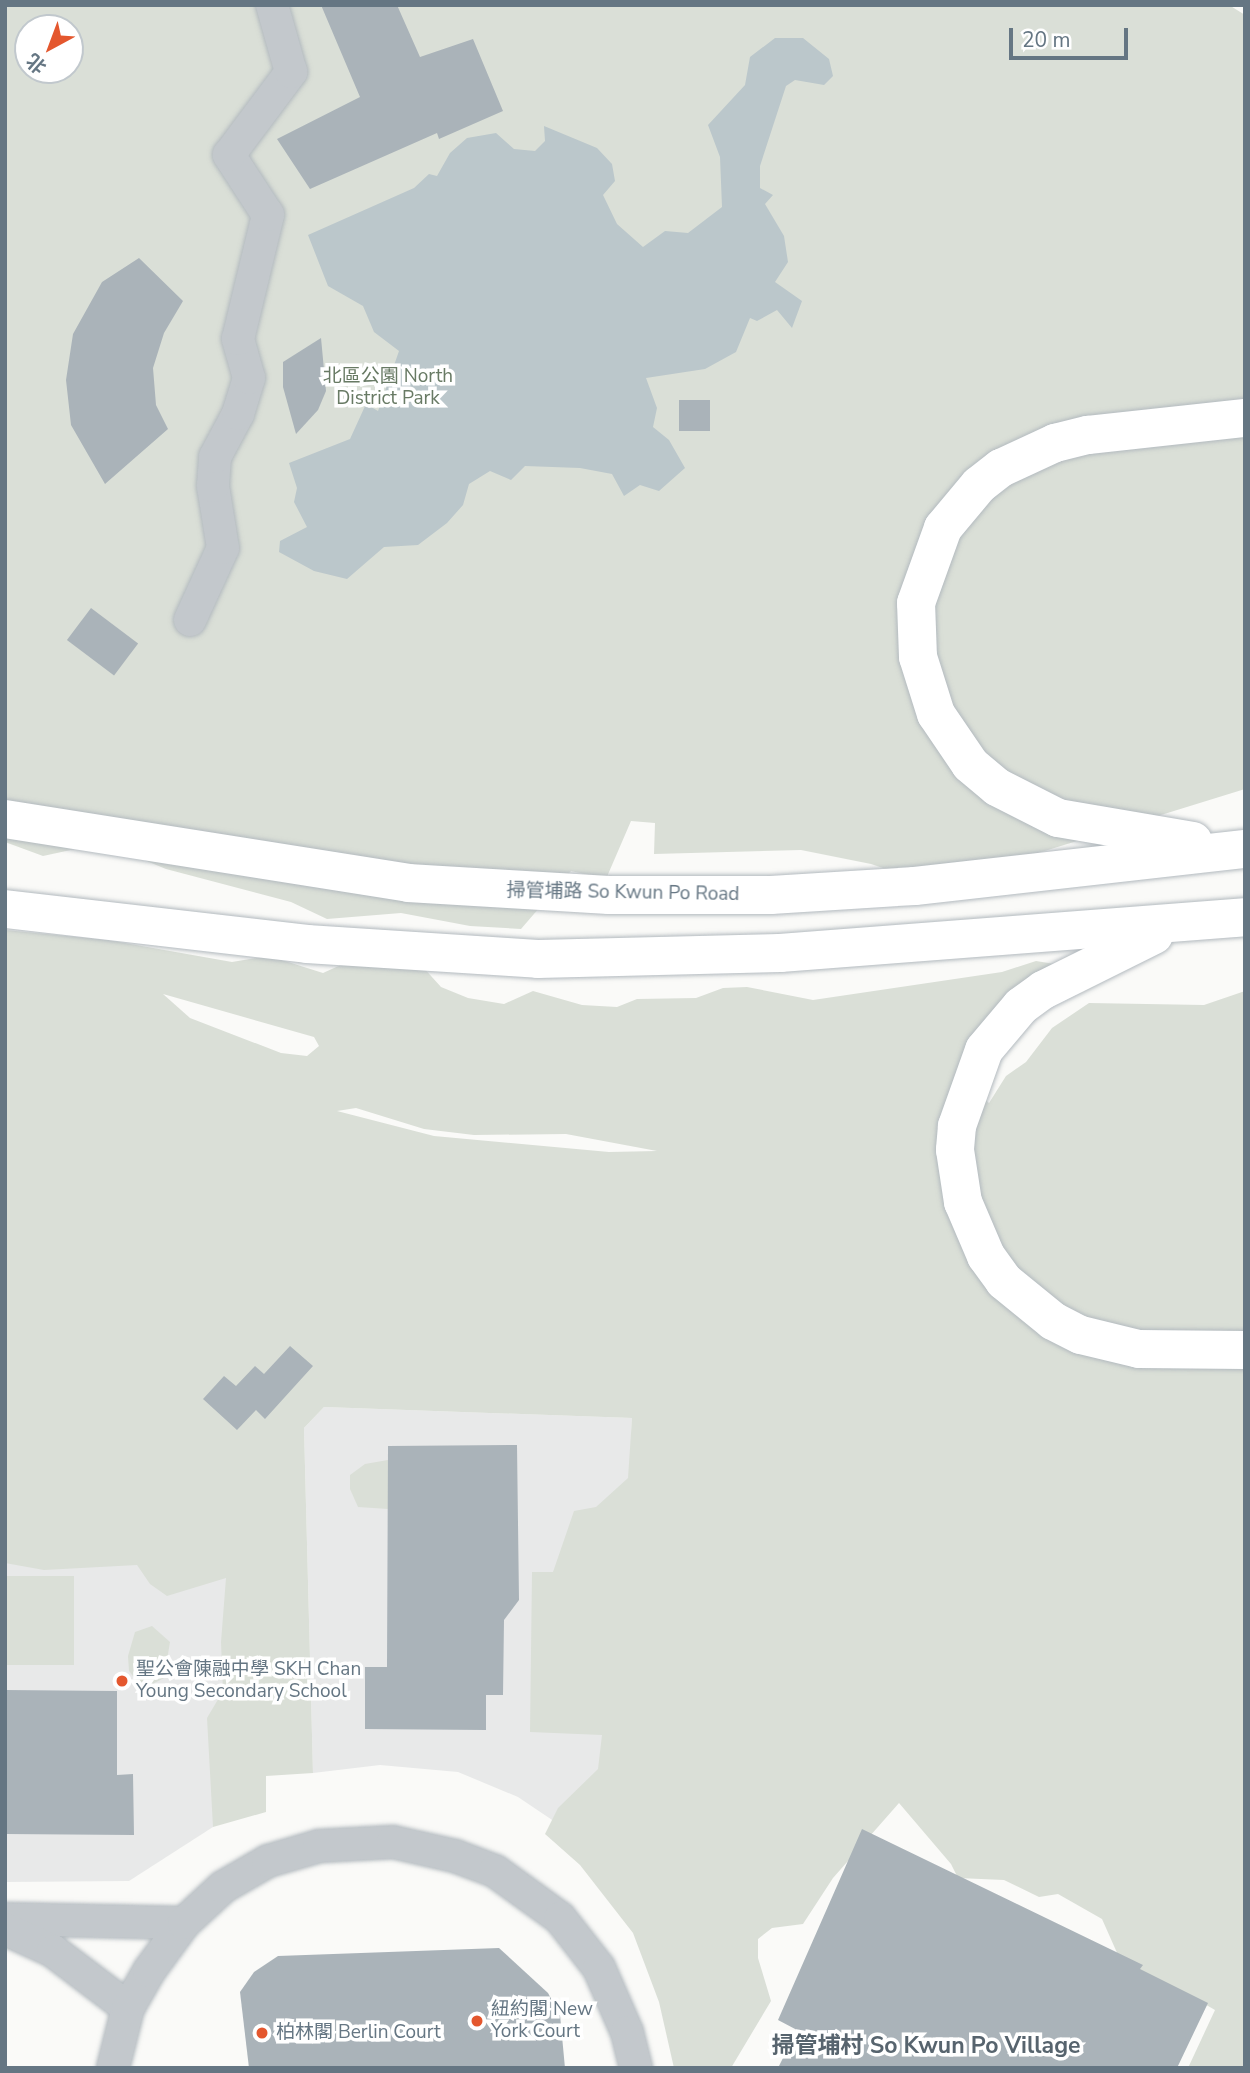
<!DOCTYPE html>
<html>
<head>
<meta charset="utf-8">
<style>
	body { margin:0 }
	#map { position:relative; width:1250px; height:2073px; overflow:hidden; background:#fafaf8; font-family:"Nunito Sans","Noto Sans SC",sans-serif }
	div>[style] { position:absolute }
	.built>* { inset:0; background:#e8e9e9 }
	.green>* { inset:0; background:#dadfd7; transform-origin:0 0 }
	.water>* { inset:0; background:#bbc7cb }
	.building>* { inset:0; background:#aab3b9; transform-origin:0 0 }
	.roads { filter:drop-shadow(0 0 2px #b3babf) drop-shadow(0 0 2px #b3babf) }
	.street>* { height:32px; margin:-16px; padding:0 16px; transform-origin:16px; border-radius:16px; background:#c3c8cc }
	.secondary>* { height:38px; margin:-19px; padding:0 19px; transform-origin:19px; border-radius:19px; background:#fff }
	.dots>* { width:19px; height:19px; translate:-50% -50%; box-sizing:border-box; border:4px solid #fff; border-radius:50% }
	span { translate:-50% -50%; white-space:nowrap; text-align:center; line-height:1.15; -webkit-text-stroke:7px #fff; paint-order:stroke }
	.park-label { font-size:19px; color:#687a64 }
	.street-label { font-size:19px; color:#657683 }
	.poi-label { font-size:19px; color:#657683 }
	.left { translate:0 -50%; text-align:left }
	.quarter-label { font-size:23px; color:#57646e; font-weight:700 }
	.frame { position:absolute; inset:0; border:7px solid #657683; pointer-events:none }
	.north { position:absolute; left:14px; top:14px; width:70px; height:70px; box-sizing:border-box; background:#fff; border:2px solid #c1c8cd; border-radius:50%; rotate:221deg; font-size:19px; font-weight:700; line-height:28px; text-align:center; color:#657683 }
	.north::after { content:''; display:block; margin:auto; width:24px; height:32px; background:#e4572e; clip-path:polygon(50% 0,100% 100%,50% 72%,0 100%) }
	.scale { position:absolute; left:1009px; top:28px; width:119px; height:32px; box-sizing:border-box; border:4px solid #657683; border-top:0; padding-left:9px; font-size:21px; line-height:24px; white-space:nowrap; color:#657683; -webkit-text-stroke:5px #fff; paint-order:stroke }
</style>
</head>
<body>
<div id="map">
	<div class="built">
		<div style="clip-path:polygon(324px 1407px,632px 1418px,617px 1763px,570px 1832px,518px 1797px,458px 1772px,380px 1765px,313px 1773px,304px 1428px)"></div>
		<div style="clip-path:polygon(5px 1562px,241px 1567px,213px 1827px,129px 1881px,5px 1882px)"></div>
	</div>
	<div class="green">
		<div style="clip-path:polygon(evenodd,5px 5px,1229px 5px,1245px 15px,1245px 789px,1022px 858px,945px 889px,871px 864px,801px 850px,654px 854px,655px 823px,631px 821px,606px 879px,571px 871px,521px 929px,470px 926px,401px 913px,327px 919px,291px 902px,166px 869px,103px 843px,43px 856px,5px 842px,5px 5px,28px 28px,70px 28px,70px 70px,28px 70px,28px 28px)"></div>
		<div style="clip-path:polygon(evenodd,5px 930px,108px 940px,232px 962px,269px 956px,323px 973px,354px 959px,422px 966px,441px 987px,468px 998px,504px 1004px,533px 991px,582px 1005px,617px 1007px,637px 999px,696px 998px,723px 988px,747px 987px,813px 1000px,1002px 972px,1036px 961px,1079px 968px,1031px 1008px,978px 1093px,989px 1103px,1006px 1076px,1026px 1062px,1052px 1028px,1089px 1003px,1204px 1005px,1245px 991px,1245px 2068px,1188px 2068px,1215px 2010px,1196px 1999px,1173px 1999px,1118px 1955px,1102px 1919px,1058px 1894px,1039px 1897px,1004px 1880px,958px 1878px,951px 1864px,899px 1803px,833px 1878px,803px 1924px,772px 1928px,758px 1939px,758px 1958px,771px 2001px,731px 2068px,674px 2068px,659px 2002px,633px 1933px,580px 1865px,545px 1834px,558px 1808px,598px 1769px,602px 1735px,530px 1732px,532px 1572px,553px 1572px,574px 1511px,596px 1507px,628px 1478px,632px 1418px,324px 1407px,304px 1428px,313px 1773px,266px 1776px,266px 1812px,213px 1827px,207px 1718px,223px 1691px,221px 1642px,226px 1578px,167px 1596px,150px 1584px,137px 1565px,44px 1570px,5px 1563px,5px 930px,163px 994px,314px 1037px,319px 1046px,307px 1056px,281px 1053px,190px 1018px,163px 994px,5px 930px,356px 1108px,424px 1129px,474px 1135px,566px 1134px,657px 1151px,609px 1152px,434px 1136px,337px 1111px,356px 1108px)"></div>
		<div style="clip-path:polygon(388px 1460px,388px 1509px,358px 1507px,350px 1489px,350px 1475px,365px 1464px)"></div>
		<div style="left:5px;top:1576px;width:69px;height:89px"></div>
		<div style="clip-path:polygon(152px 1626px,170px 1642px,164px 1678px,143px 1689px,129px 1671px,128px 1656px,135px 1632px)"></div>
	</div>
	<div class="water">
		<div style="clip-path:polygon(775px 38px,803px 38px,829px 59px,833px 76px,824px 85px,795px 80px,786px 86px,760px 166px,760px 188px,773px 195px,765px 204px,784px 236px,788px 262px,775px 282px,802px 301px,792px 328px,777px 310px,757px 321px,750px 318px,736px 352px,705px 369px,646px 378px,657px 408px,653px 427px,669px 440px,685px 468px,659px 491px,640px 485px,624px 496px,612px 474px,580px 468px,525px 466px,511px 480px,490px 471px,469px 484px,463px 505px,447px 523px,418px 545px,384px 547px,347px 579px,314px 571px,279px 552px,280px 541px,307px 527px,294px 502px,297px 488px,289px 463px,350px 439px,366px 404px,378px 411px,399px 351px,374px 332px,363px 306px,328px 286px,308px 235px,414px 188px,429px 174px,437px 176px,450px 153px,467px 138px,496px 133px,514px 149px,535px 151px,545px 141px,544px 126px,597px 148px,612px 164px,615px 181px,603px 195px,617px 224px,643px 247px,665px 231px,688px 233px,722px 207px,720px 157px,708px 125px,745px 85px,750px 57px)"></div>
	</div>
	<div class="building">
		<div style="clip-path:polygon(321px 5px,397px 5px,420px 57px,473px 39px,503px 111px,439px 139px,437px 133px,310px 189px,277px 139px,360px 97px)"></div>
		<div style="clip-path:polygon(139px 258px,183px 301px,164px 333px,153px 368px,156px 405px,168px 429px,105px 484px,71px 425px,66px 380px,73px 334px,102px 282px)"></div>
		<div style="clip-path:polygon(321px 338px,326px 391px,318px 410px,296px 434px,283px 387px,283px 362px)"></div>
		<div style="left:679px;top:400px;width:31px;height:31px"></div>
		<div style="left:91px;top:608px;width:59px;height:40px;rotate:37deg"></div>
		<div style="clip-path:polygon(290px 1346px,313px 1366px,265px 1419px,256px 1410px,237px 1430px,203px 1399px,224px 1376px,236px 1386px,255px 1366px,264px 1374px)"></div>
		<div style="clip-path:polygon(517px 1445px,519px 1600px,504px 1620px,503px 1695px,486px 1695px,486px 1730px,365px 1729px,365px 1667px,387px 1667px,388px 1446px)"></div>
		<div style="clip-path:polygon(5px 1690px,117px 1691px,117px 1775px,133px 1774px,134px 1835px,5px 1834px)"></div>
		<div style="clip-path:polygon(862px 1829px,1143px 1965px,1140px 1969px,1208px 2003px,1177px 2068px,778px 2068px,797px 2030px,778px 2020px)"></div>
		<div style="clip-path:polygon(499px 1948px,548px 1993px,560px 2015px,565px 2068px,249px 2068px,240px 1992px,254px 1972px,278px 1956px)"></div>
	</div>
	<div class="roads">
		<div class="street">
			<div style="left:190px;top:620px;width:79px;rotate:-65.4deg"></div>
			<div style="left:223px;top:548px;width:63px;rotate:-99.2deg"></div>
			<div style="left:213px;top:486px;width:29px;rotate:-86deg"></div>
			<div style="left:215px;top:457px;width:49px;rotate:-61.9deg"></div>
			<div style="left:238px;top:414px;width:38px;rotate:-73deg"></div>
			<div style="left:249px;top:378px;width:41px;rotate:-105.8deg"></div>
			<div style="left:238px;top:339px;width:128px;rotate:-76.4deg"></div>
			<div style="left:268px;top:215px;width:72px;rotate:-123deg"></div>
			<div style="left:229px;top:155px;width:104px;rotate:-53.2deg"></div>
			<div style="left:291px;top:72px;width:70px;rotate:-105.8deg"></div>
			<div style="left:5px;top:1919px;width:179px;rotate:1.3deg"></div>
			<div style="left:5px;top:1929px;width:53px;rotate:24.6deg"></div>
			<div style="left:53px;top:1951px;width:94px;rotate:37.2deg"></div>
			<div style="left:113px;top:2068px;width:62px;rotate:-76deg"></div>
			<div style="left:128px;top:2008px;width:43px;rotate:-60.4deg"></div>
			<div style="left:149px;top:1971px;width:59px;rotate:-53.9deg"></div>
			<div style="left:184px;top:1923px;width:53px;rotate:-42.7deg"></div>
			<div style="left:223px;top:1887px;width:52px;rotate:-30deg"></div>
			<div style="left:268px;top:1861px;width:53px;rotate:-16.4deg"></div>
			<div style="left:319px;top:1846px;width:74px;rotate:-3.1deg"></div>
			<div style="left:393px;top:1842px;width:64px;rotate:12.7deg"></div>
			<div style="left:455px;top:1856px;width:43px;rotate:20.6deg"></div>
			<div style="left:495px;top:1871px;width:80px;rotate:35.9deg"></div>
			<div style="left:560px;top:1918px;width:63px;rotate:52deg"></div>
			<div style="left:599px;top:1968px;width:70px;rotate:66.4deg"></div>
			<div style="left:627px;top:2032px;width:37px;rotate:76deg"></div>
		</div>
		<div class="secondary">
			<div style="left:5px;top:819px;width:408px;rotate:9deg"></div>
			<div style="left:408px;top:883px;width:201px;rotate:3.4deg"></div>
			<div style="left:609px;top:895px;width:162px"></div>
			<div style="left:771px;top:895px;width:144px;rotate:-3.6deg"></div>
			<div style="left:915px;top:886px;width:332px;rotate:-6.4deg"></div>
			<div style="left:1193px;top:841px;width:137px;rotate:-170.3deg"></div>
			<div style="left:1058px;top:818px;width:68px;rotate:-153.1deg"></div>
			<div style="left:997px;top:787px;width:35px;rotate:-140deg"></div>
			<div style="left:970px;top:764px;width:60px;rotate:-124.2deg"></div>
			<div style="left:936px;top:714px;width:60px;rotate:-107.5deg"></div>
			<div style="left:918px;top:657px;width:54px;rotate:-92.1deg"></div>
			<div style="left:916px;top:603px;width:80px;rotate:-70.2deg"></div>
			<div style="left:943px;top:528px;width:56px;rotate:-50.1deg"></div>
			<div style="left:979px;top:485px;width:28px;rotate:-38deg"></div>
			<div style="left:1001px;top:468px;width:60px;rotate:-24.8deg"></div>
			<div style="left:1055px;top:443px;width:34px;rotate:-14deg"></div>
			<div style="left:1088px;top:435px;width:158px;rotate:-6.2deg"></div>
			<div style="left:5px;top:909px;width:304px;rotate:6.6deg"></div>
			<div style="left:307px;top:944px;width:231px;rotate:3.7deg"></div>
			<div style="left:538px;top:959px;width:242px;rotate:-1.4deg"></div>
			<div style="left:780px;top:953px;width:466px;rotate:-4.4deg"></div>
			<div style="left:1154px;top:935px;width:124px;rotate:153.6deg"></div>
			<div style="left:1043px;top:990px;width:27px;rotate:144deg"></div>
			<div style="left:1021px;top:1006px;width:57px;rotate:130.1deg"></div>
			<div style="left:984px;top:1050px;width:81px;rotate:109.6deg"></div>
			<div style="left:957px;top:1126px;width:24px;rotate:95deg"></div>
			<div style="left:955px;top:1150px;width:53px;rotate:81.3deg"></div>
			<div style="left:963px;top:1202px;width:59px;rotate:66.9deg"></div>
			<div style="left:986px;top:1256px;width:31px;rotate:54deg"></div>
			<div style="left:1004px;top:1281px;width:63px;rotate:39.2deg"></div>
			<div style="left:1053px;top:1321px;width:31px;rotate:27deg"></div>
			<div style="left:1081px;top:1335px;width:60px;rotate:13.6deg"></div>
			<div style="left:1139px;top:1349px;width:106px;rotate:0.5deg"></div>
		</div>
	</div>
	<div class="dots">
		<div style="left:122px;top:1681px;background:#e4572e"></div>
		<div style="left:477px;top:2021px;background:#e4572e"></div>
		<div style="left:262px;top:2033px;background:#e4572e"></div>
	</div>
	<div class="park-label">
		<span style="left:388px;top:388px">北區公園 North<br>District Park</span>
	</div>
	<div class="street-label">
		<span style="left:623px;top:893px;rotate:1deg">掃管埔路 So Kwun Po Road</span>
	</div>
	<div class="poi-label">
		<span class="left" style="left:136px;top:1681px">聖公會陳融中學 SKH Chan<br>Young Secondary School</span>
		<span class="left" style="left:491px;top:2021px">紐約閣 New<br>York Court</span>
		<span class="left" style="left:276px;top:2033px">柏林閣 Berlin Court</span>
	</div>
	<div class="quarter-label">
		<span style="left:926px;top:2046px">掃管埔村 So Kwun Po Village</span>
	</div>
	<div class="frame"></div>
	<div class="north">北</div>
	<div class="scale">20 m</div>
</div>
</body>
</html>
